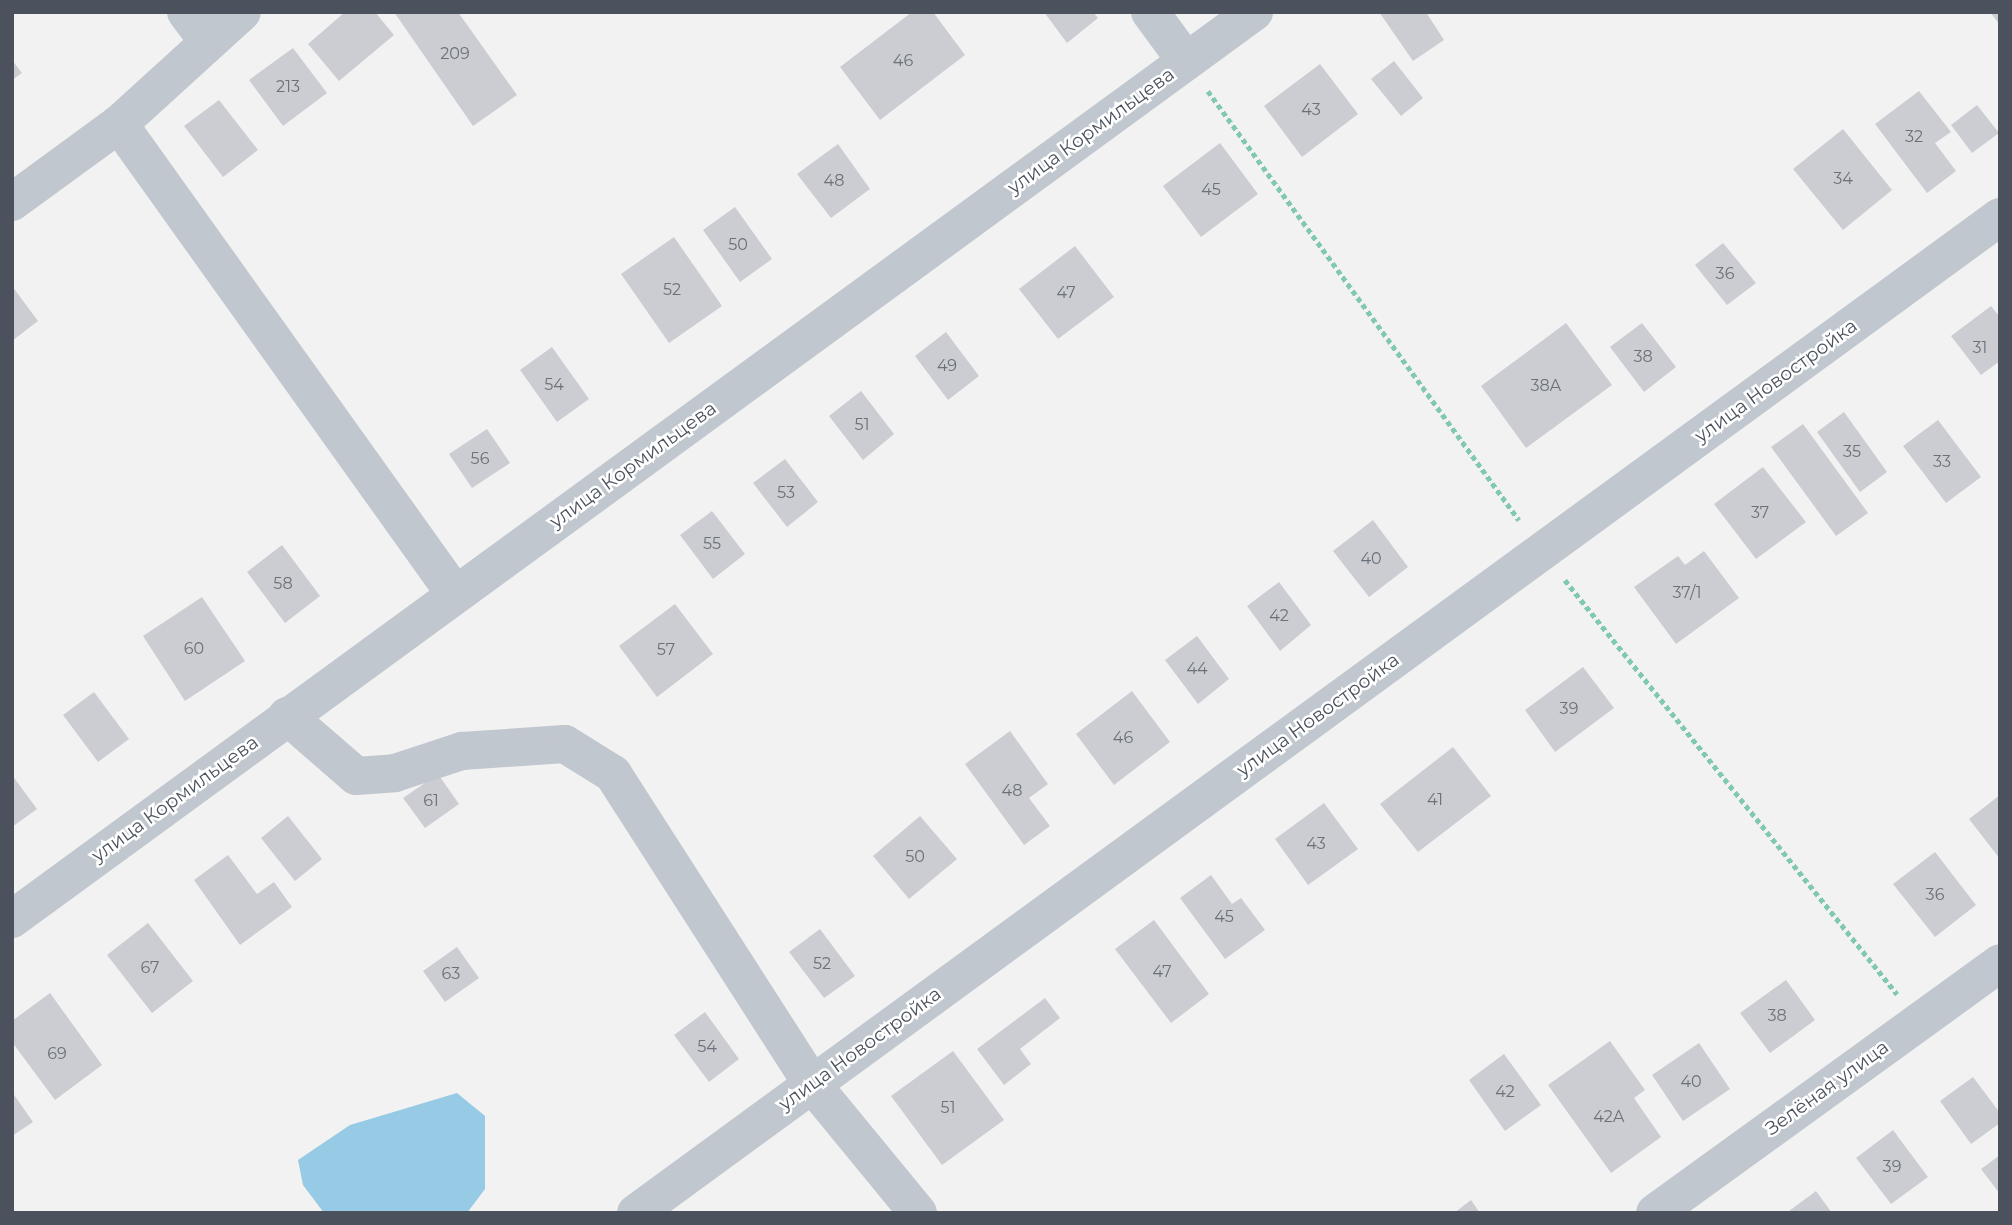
<!DOCTYPE html>
<html>
<head>
<meta charset="utf-8">
<style>
  body { margin:0 }
  #map { position:relative; width:2012px; height:1225px; overflow:hidden; background:#f3f2f2; font-family:Montserrat,sans-serif }
  div>[style] { position:absolute }
  [style*='--x'] { left:calc(var(--x)*1px); top:calc(var(--y)*1px); width:calc(var(--w)*1px); rotate:calc(var(--a)*1deg) }
  .water>* { inset:0; background:#96cae5 }
  .building>* { inset:0; background:#cccdd3 }
  .path>* { height:4.5px; margin-top:-2.25px; transform-origin:0; background:repeating-linear-gradient(90deg,#80c8ae 0 5px,transparent 0 8.5px) }
  .minor>* { height:38px; margin:-19px; padding:0 19px; transform-origin:19px; border-radius:19px; background:#c1c7ce }
  span { translate:-50% -50%; white-space:nowrap; text-align:center; line-height:1.15; -webkit-text-stroke:5px #fff; paint-order:stroke }
  .number-label { font-size:16px; color:#6b717a }
  .number-label span { -webkit-text-stroke-width:0 }
  .street-label { font-size:19px; color:#4b525d }
  .frame { position:absolute; inset:0; border:14px solid #4b525d; pointer-events:none }
</style>
</head>
<body>
<div id="map">
  <div class="water">
    <div style="clip-path:polygon(457px 1093px,485px 1116px,485px 1189px,467px 1213px,324px 1213px,303px 1185px,298px 1160px,350px 1125px)"></div>
  </div>
  <div class="building">
    <div style="clip-path:polygon(345px 12px,375px 12px,394px 35px,339px 81px,308px 44px)"></div>
    <div style="clip-path:polygon(394px 12px,458px 12px,517px 95px,473px 126px)"></div>
    <div style="clip-path:polygon(912px 12px,933px 12px,965px 55px,880px 120px,840px 67px)"></div>
    <div style="clip-path:polygon(1044px 12px,1093px 12px,1098px 18px,1067px 43px)"></div>
    <div style="clip-path:polygon(1379px 12px,1426px 12px,1444px 40px,1413px 61px)"></div>
    <div style="clip-path:polygon(1990px 12px,2000px 12px,2000px 25px)"></div>
    <div style="clip-path:polygon(293px 48px,327px 93px,283px 126px,249px 80px)"></div>
    <div style="clip-path:polygon(12px 60px,22px 73px,12px 80px)"></div>
    <div style="clip-path:polygon(1394px 61px,1423px 98px,1401px 116px,1371px 79px)"></div>
    <div style="clip-path:polygon(1320px 64px,1358px 114px,1302px 157px,1264px 106px)"></div>
    <div style="clip-path:polygon(1919px 91px,1951px 132px,1935px 143px,1956px 171px,1927px 193px,1875px 124px)"></div>
    <div style="clip-path:polygon(219px 100px,258px 150px,223px 177px,184px 126px)"></div>
    <div style="clip-path:polygon(1977px 105px,1999px 133px,1972px 153px,1951px 125px)"></div>
    <div style="clip-path:polygon(1843px 129px,1892px 190px,1843px 230px,1793px 169px)"></div>
    <div style="clip-path:polygon(1220px 143px,1258px 194px,1201px 237px,1163px 186px)"></div>
    <div style="clip-path:polygon(838px 144px,870px 189px,831px 218px,797px 174px)"></div>
    <div style="clip-path:polygon(735px 207px,772px 259px,740px 282px,703px 230px)"></div>
    <div style="clip-path:polygon(674px 237px,722px 306px,669px 343px,621px 274px)"></div>
    <div style="clip-path:polygon(1723px 243px,1756px 283px,1727px 305px,1695px 265px)"></div>
    <div style="clip-path:polygon(1075px 246px,1114px 297px,1058px 339px,1019px 289px)"></div>
    <div style="clip-path:polygon(12px 286px,38px 321px,12px 341px)"></div>
    <div style="clip-path:polygon(1991px 306px,2000px 317px,2000px 361px,1981px 375px,1951px 336px)"></div>
    <div style="clip-path:polygon(1566px 323px,1612px 385px,1526px 448px,1481px 386px)"></div>
    <div style="clip-path:polygon(1642px 323px,1676px 367px,1644px 392px,1610px 347px)"></div>
    <div style="clip-path:polygon(946px 332px,979px 376px,948px 400px,915px 356px)"></div>
    <div style="clip-path:polygon(552px 347px,589px 399px,557px 422px,520px 370px)"></div>
    <div style="clip-path:polygon(861px 391px,894px 434px,863px 460px,829px 416px)"></div>
    <div style="clip-path:polygon(1844px 412px,1887px 472px,1860px 492px,1817px 432px)"></div>
    <div style="clip-path:polygon(1938px 420px,1981px 477px,1946px 503px,1903px 446px)"></div>
    <div style="clip-path:polygon(1803px 424px,1868px 513px,1836px 536px,1771px 447px)"></div>
    <div style="clip-path:polygon(487px 429px,510px 463px,472px 488px,449px 454px)"></div>
    <div style="clip-path:polygon(785px 459px,818px 502px,787px 527px,753px 483px)"></div>
    <div style="clip-path:polygon(1763px 467px,1806px 522px,1756px 559px,1714px 504px)"></div>
    <div style="clip-path:polygon(712px 511px,745px 554px,713px 579px,680px 535px)"></div>
    <div style="clip-path:polygon(1373px 520px,1408px 567px,1369px 597px,1333px 551px)"></div>
    <div style="clip-path:polygon(282px 545px,320px 596px,285px 623px,247px 572px)"></div>
    <div style="clip-path:polygon(1704px 551px,1739px 598px,1676px 644px,1634px 587px,1678px 556px,1685px 565px)"></div>
    <div style="clip-path:polygon(1279px 582px,1311px 625px,1280px 651px,1247px 606px)"></div>
    <div style="clip-path:polygon(202px 597px,245px 661px,185px 701px,143px 636px)"></div>
    <div style="clip-path:polygon(675px 604px,713px 654px,657px 697px,619px 646px)"></div>
    <div style="clip-path:polygon(1197px 636px,1229px 679px,1198px 704px,1165px 660px)"></div>
    <div style="clip-path:polygon(1583px 667px,1614px 708px,1555px 752px,1525px 710px)"></div>
    <div style="clip-path:polygon(1132px 691px,1170px 742px,1114px 785px,1076px 734px)"></div>
    <div style="clip-path:polygon(94px 692px,129px 739px,98px 762px,63px 715px)"></div>
    <div style="clip-path:polygon(1010px 731px,1048px 784px,1029px 798px,1050px 826px,1024px 845px,965px 764px)"></div>
    <div style="clip-path:polygon(1453px 747px,1491px 796px,1418px 852px,1380px 804px)"></div>
    <div style="clip-path:polygon(438px 774px,459px 804px,425px 828px,403px 798px)"></div>
    <div style="clip-path:polygon(12px 775px,37px 809px,12px 827px)"></div>
    <div style="clip-path:polygon(2000px 795px,2000px 859px,1969px 819px)"></div>
    <div style="clip-path:polygon(1324px 803px,1358px 849px,1308px 885px,1275px 839px)"></div>
    <div style="clip-path:polygon(288px 816px,322px 859px,295px 881px,261px 838px)"></div>
    <div style="clip-path:polygon(920px 816px,957px 859px,909px 899px,873px 856px)"></div>
    <div style="clip-path:polygon(1935px 852px,1976px 905px,1935px 937px,1893px 884px)"></div>
    <div style="clip-path:polygon(228px 855px,257px 894px,274px 882px,292px 907px,240px 945px,194px 880px)"></div>
    <div style="clip-path:polygon(1211px 875px,1232px 904px,1241px 898px,1265px 930px,1225px 959px,1180px 898px)"></div>
    <div style="clip-path:polygon(1154px 920px,1209px 994px,1171px 1023px,1115px 949px)"></div>
    <div style="clip-path:polygon(148px 923px,193px 981px,152px 1013px,107px 955px)"></div>
    <div style="clip-path:polygon(820px 929px,855px 976px,824px 998px,789px 952px)"></div>
    <div style="clip-path:polygon(457px 947px,479px 978px,445px 1002px,423px 971px)"></div>
    <div style="clip-path:polygon(1786px 980px,1815px 1020px,1770px 1053px,1740px 1013px)"></div>
    <div style="clip-path:polygon(50px 993px,102px 1065px,55px 1100px,12px 1042px,12px 1021px)"></div>
    <div style="clip-path:polygon(1045px 998px,1060px 1018px,1020px 1049px,1031px 1064px,1004px 1085px,977px 1049px)"></div>
    <div style="clip-path:polygon(705px 1012px,739px 1059px,709px 1082px,674px 1035px)"></div>
    <div style="clip-path:polygon(1610px 1041px,1645px 1090px,1634px 1098px,1661px 1137px,1611px 1173px,1548px 1085px)"></div>
    <div style="clip-path:polygon(1699px 1043px,1730px 1089px,1683px 1121px,1652px 1075px)"></div>
    <div style="clip-path:polygon(953px 1051px,1004px 1120px,942px 1165px,891px 1096px)"></div>
    <div style="clip-path:polygon(1504px 1054px,1541px 1105px,1505px 1131px,1469px 1080px)"></div>
    <div style="clip-path:polygon(1973px 1077px,2000px 1113px,2000px 1123px,1971px 1144px,1940px 1101px)"></div>
    <div style="clip-path:polygon(12px 1092px,33px 1122px,12px 1136px)"></div>
    <div style="clip-path:polygon(1893px 1130px,1928px 1177px,1891px 1204px,1856px 1158px)"></div>
    <div style="clip-path:polygon(2000px 1155px,2000px 1194px,1981px 1169px)"></div>
    <div style="clip-path:polygon(1816px 1191px,1832px 1213px,1790px 1213px,1789px 1211px)"></div>
    <div style="clip-path:polygon(1471px 1200px,1480px 1213px,1454px 1213px)"></div>
  </div>
  <div class="path">
    <div style="--x:1208;--y:91;--w:530;--a:54.06"></div>
    <div style="--x:1565;--y:580;--w:531;--a:51.27"></div>
  </div>
  <div class="minor">
    <div style="--x:186;--y:12;--w:36;--a:53"></div>
    <div style="--x:1150;--y:12;--w:61;--a:53.7"></div>
    <div style="--x:119;--y:124;--w:578;--a:54.44"></div>
    <div style="--x:12;--y:202;--w:132;--a:-36.1"></div>
    <div style="--x:119;--y:124;--w:166;--a:-42.3"></div>
    <div style="--x:287;--y:716;--w:91;--a:41"></div>
    <div style="--x:356;--y:776;--w:39;--a:-4"></div>
    <div style="--x:395;--y:773;--w:71;--a:-18.2"></div>
    <div style="--x:462;--y:751;--w:103;--a:-3.9"></div>
    <div style="--x:565;--y:744;--w:57;--a:32"></div>
    <div style="--x:613;--y:774;--w:368;--a:57.3"></div>
    <div style="--x:812;--y:1084;--w:167;--a:50.6"></div>
    <div style="--x:12;--y:919;--w:1538;--a:-36.14"></div>
    <div style="--x:636;--y:1213;--w:1689;--a:-36.14"></div>
    <div style="--x:1655;--y:1213;--w:426;--a:-35.9"></div>
  </div>
  <div class="number-label">
    <span style="left:455px;top:54px">209</span>
    <span style="left:903px;top:61px">46</span>
    <span style="left:288px;top:87px">213</span>
    <span style="left:1311px;top:110px">43</span>
    <span style="left:1914px;top:137px">32</span>
    <span style="left:1843px;top:179px">34</span>
    <span style="left:834px;top:181px">48</span>
    <span style="left:1211px;top:190px">45</span>
    <span style="left:738px;top:245px">50</span>
    <span style="left:1725px;top:274px">36</span>
    <span style="left:672px;top:290px">52</span>
    <span style="left:1066px;top:293px">47</span>
    <span style="left:1980px;top:348px">31</span>
    <span style="left:1643px;top:357px">38</span>
    <span style="left:947px;top:366px">49</span>
    <span style="left:554px;top:385px">54</span>
    <span style="left:1546px;top:386px">38А</span>
    <span style="left:862px;top:425px">51</span>
    <span style="left:1852px;top:452px">35</span>
    <span style="left:480px;top:459px">56</span>
    <span style="left:1942px;top:462px">33</span>
    <span style="left:786px;top:493px">53</span>
    <span style="left:1760px;top:513px">37</span>
    <span style="left:712px;top:544px">55</span>
    <span style="left:1371px;top:559px">40</span>
    <span style="left:283px;top:584px">58</span>
    <span style="left:1687px;top:593px">37/1</span>
    <span style="left:1279px;top:616px">42</span>
    <span style="left:194px;top:649px">60</span>
    <span style="left:666px;top:650px">57</span>
    <span style="left:1197px;top:669px">44</span>
    <span style="left:1569px;top:709px">39</span>
    <span style="left:1123px;top:738px">46</span>
    <span style="left:1012px;top:791px">48</span>
    <span style="left:1435px;top:800px">41</span>
    <span style="left:431px;top:801px">61</span>
    <span style="left:1316px;top:844px">43</span>
    <span style="left:915px;top:857px">50</span>
    <span style="left:1935px;top:895px">36</span>
    <span style="left:1224px;top:917px">45</span>
    <span style="left:822px;top:964px">52</span>
    <span style="left:150px;top:968px">67</span>
    <span style="left:1162px;top:972px">47</span>
    <span style="left:451px;top:974px">63</span>
    <span style="left:1777px;top:1016px">38</span>
    <span style="left:707px;top:1047px">54</span>
    <span style="left:57px;top:1054px">69</span>
    <span style="left:1691px;top:1082px">40</span>
    <span style="left:1505px;top:1092px">42</span>
    <span style="left:948px;top:1108px">51</span>
    <span style="left:1609px;top:1117px">42А</span>
    <span style="left:1892px;top:1167px">39</span>
  </div>
  <div class="street-label">
    <span style="left:1091px;top:131px;rotate:-36deg">улица Кормильцева</span>
    <span style="left:1776px;top:381px;rotate:-36deg">улица Новостройка</span>
    <span style="left:633px;top:465px;rotate:-36deg">улица Кормильцева</span>
    <span style="left:1318px;top:715px;rotate:-36deg">улица Новостройка</span>
    <span style="left:175px;top:799px;rotate:-36deg">улица Кормильцева</span>
    <span style="left:860px;top:1049px;rotate:-36deg">улица Новостройка</span>
    <span style="left:1827px;top:1088px;rotate:-36deg">Зелёная улица</span>
  </div>
  <div class="frame"></div>
</div>
</body>
</html>
